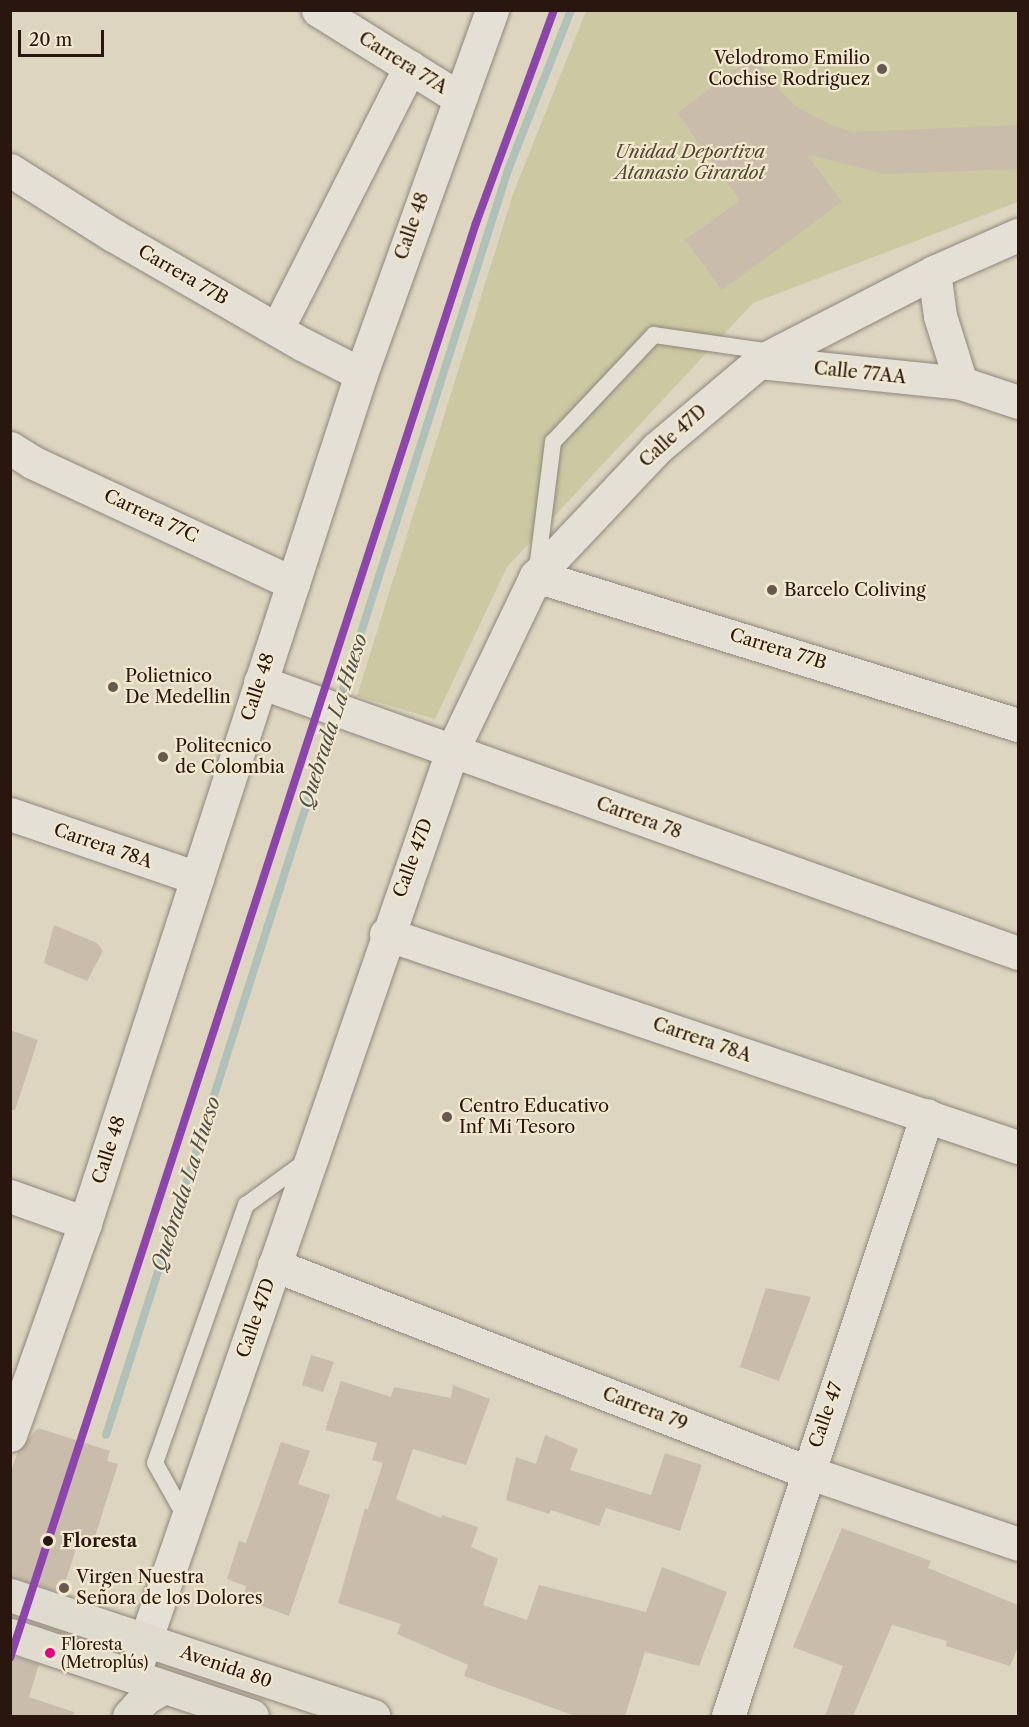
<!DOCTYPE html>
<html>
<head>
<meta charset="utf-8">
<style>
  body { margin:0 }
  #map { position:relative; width:1029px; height:1727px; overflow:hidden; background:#ddd5c0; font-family:"Libre Caslon Text",serif }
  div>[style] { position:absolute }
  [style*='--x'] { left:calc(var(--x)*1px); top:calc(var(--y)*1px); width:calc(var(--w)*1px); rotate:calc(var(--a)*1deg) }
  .green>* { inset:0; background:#cbc8a2 }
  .stream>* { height:8px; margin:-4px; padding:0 4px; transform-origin:4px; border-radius:4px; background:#b0c1ba }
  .building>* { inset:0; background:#c9bcaa }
  .roads { filter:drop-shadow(0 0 2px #8e877b) drop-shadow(0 0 2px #8e877b) }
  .service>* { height:16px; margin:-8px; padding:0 8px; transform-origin:8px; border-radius:8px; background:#e5e0d5 }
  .minor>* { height:33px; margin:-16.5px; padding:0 16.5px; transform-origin:16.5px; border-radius:16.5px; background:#e5e0d5 }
  .tertiary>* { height:33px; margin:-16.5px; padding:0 16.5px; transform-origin:16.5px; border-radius:16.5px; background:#e5e0d5 }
  .secondary>* { height:33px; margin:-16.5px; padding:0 16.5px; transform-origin:16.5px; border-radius:16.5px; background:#e5e0d5 }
  .primary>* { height:33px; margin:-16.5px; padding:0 16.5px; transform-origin:16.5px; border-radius:16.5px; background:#e0dbcf }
  .metro-1>* { height:8px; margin:-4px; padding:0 4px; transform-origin:4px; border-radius:4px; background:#8e44ad }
  .dots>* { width:16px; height:16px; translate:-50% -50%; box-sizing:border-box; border:3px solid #f1e8ce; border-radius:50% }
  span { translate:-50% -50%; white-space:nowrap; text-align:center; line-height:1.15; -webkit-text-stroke:4.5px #f1e8ce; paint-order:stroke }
  .bus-label { font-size:16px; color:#28160f }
  .left { translate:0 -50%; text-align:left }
  .poi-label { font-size:18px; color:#28160f }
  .right { translate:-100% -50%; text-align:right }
  .street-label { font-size:18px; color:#28160f }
  .park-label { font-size:18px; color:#544834; font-style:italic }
  .stop-label { font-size:18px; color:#28160f; font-weight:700 }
  .water-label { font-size:20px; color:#514f4a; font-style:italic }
  .frame { position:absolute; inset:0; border:12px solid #28160f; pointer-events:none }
  .scale { position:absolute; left:18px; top:30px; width:86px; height:27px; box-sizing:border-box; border:3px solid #28160f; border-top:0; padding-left:8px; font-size:18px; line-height:21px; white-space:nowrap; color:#28160f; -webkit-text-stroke:4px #f1e8ce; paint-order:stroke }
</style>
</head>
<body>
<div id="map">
  <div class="green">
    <div style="clip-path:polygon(586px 11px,1018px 11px,1018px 202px,753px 303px,507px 567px,435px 719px,357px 696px,513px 194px)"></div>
  </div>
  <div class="stream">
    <div style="--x:339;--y:702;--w:558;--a:-72.38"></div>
    <div style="--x:508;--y:170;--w:172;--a:-68.5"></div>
    <div style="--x:106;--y:1435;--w:756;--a:-72.36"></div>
  </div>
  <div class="building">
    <div style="clip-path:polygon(755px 55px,772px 83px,797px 107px,835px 127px,854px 132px,1018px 125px,1018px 169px,884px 174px,807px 154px,842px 202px,722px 290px,685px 240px,740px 200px,677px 113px)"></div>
    <div style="clip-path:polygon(54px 925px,97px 943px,103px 951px,87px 981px,44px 963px)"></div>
    <div style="clip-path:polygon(10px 1030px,38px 1040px,15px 1110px,10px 1110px)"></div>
    <div style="clip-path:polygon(766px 1288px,811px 1297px,779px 1381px,740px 1367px)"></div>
    <div style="clip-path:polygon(311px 1355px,334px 1362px,323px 1392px,302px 1385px)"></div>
    <div style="clip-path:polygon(341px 1381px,391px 1397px,394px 1387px,451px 1398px,453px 1385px,490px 1399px,466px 1465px,413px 1449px,396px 1499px,441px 1518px,442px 1515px,478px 1527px,471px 1547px,498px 1559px,483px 1605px,527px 1620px,539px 1585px,646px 1612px,662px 1567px,727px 1592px,699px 1666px,645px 1652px,625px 1716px,575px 1716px,464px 1676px,468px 1665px,397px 1634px,401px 1624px,338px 1603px,365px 1508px,368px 1509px,383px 1463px,372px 1460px,377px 1443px,325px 1430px)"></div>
    <div style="clip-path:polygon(38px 1428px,110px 1451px,107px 1461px,118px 1464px,93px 1543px,79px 1539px,62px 1593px,10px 1577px,10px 1473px,18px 1452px)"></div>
    <div style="clip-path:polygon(545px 1435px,578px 1449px,570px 1470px,651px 1495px,665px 1453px,702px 1465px,680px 1531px,606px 1508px,599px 1526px,551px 1510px,549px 1514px,506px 1500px,516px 1457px,536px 1464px)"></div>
    <div style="clip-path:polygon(281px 1442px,310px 1451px,298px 1484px,330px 1495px,289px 1616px,243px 1599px,246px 1586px,227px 1579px,239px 1541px,246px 1543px)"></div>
    <div style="clip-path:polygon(842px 1528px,931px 1561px,928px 1568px,1018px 1605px,1018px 1647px,1010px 1666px,946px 1646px,947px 1641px,892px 1625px,853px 1716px,825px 1716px,843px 1666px,793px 1647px)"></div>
    <div style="clip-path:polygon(10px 1655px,39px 1664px,29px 1697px,74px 1712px,73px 1716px,10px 1716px)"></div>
  </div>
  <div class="roads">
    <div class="service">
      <div style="--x:537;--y:569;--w:128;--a:-82.8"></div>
      <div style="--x:553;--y:442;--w:147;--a:-46.7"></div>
      <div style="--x:654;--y:335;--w:119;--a:8.2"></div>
      <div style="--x:187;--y:1520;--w:65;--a:-119.3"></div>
      <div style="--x:155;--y:1463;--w:274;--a:-70.6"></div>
      <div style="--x:246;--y:1205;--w:73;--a:-36.1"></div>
    </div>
    <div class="minor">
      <div style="--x:318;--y:10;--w:165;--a:31.9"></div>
      <div style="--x:10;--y:170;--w:122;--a:32.3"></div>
      <div style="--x:113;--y:235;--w:218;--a:30"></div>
      <div style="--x:302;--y:344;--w:66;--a:27"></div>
      <div style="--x:934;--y:272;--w:44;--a:82.2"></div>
      <div style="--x:940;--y:316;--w:70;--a:72.6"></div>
      <div style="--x:277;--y:329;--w:294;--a:-63.1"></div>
      <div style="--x:759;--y:362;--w:203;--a:5.9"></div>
      <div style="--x:961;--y:383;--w:60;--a:18.4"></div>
      <div style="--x:10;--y:448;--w:26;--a:32"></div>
      <div style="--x:32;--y:462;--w:288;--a:24.9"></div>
      <div style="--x:536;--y:576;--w:505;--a:17.18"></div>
      <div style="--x:10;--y:814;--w:198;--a:18.9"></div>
      <div style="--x:386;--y:934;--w:667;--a:18.63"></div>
      <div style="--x:10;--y:1196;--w:80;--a:19.8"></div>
      <div style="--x:274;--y:1265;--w:572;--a:21.22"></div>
      <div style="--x:807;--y:1472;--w:223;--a:18.8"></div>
      <div style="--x:728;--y:1716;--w:633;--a:-71.68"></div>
    </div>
    <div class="tertiary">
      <div style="--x:260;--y:682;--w:805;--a:19.67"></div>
    </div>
    <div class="secondary">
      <div style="--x:10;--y:1435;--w:225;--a:-70.5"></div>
      <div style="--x:85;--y:1223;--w:893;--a:-71.99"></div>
      <div style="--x:361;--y:374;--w:387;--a:-70.2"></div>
      <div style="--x:133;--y:1676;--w:978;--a:-70.97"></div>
      <div style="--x:452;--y:751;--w:194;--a:-64.4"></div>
      <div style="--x:536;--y:576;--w:176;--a:-46.6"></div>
      <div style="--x:657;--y:448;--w:133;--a:-40.1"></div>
      <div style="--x:759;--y:362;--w:197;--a:-27.2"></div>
      <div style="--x:934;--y:272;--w:92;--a:-23.8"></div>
    </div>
    <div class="primary">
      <div style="--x:10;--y:1595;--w:383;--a:18.4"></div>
      <div style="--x:10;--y:1635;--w:255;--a:18.5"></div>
      <div style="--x:129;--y:1716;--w:24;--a:-48"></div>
      <div style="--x:145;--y:1698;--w:22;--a:-30"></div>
    </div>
  </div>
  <div class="metro-1">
    <div style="--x:10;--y:1658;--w:1509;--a:-72.01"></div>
    <div style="--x:476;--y:223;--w:227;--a:-69.9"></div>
  </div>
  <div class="dots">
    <div style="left:882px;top:69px;background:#67594d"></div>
    <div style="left:772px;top:590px;background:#67594d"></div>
    <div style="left:113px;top:687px;background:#67594d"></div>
    <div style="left:163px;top:757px;background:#67594d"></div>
    <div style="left:447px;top:1117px;background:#67594d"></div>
    <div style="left:48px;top:1541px;background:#28160f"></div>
    <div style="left:64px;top:1588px;background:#67594d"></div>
    <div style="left:50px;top:1653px;background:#e5007d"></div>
  </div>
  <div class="bus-label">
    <span class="left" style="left:61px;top:1653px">Floresta<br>(Metroplús)</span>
  </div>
  <div class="poi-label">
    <span class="right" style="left:870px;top:69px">Velodromo Emilio<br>Cochise Rodriguez</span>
    <span class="left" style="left:784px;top:590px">Barcelo Coliving</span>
    <span class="left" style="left:125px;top:687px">Polietnico<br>De Medellin</span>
    <span class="left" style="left:175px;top:757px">Politecnico<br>de Colombia</span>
    <span class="left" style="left:459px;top:1117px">Centro Educativo<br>Inf Mi Tesoro</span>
    <span class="left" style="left:76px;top:1588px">Virgen Nuestra<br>Señora de los Dolores</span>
  </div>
  <div class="street-label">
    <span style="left:403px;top:63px;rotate:32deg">Carrera 77A</span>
    <span style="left:412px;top:226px;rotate:-71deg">Calle 48</span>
    <span style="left:183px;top:275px;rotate:30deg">Carrera 77B</span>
    <span style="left:860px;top:373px;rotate:6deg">Calle 77AA</span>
    <span style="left:673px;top:436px;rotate:-42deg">Calle 47D</span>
    <span style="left:151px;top:516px;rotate:25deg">Carrera 77C</span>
    <span style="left:778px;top:649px;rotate:17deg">Carrera 77B</span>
    <span style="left:258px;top:687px;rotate:-72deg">Calle 48</span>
    <span style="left:639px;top:818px;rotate:20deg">Carrera 78</span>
    <span style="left:103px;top:846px;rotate:19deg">Carrera 78A</span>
    <span style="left:413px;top:858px;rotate:-70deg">Calle 47D</span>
    <span style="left:702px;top:1040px;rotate:19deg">Carrera 78A</span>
    <span style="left:109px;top:1150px;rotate:-72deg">Calle 48</span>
    <span style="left:256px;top:1318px;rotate:-71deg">Calle 47D</span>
    <span style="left:645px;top:1409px;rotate:21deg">Carrera 79</span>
    <span style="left:826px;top:1415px;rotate:-71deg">Calle 47</span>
    <span style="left:226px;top:1667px;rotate:19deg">Avenida 80</span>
  </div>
  <div class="park-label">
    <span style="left:690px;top:163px">Unidad Deportiva<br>Atanasio Girardot</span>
  </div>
  <div class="stop-label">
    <span class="left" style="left:62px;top:1541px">Floresta</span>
  </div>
  <div class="water-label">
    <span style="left:333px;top:721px;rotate:-72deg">Quebrada La Hueso</span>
    <span style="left:186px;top:1184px;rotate:-72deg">Quebrada La Hueso</span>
  </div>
  <div class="frame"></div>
  <div class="scale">20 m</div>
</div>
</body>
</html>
